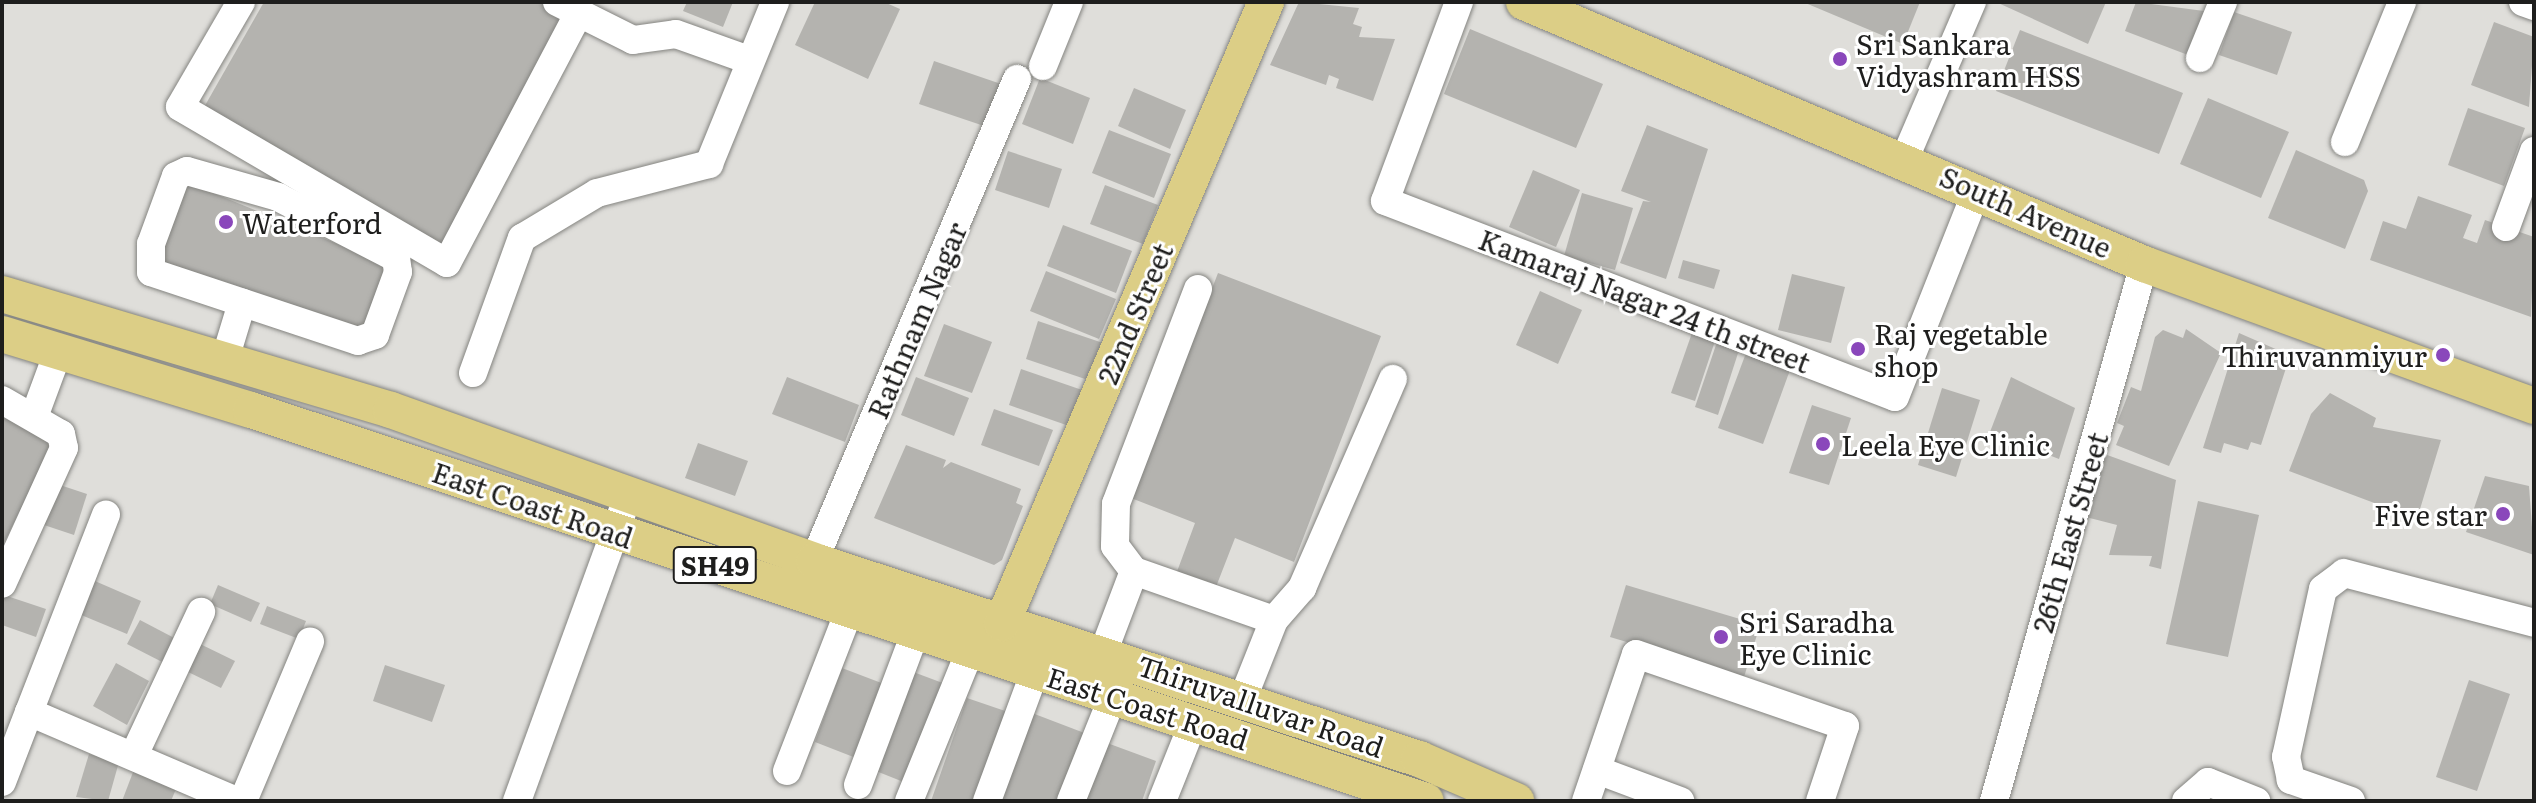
<!DOCTYPE html>
<html>
<head>
<meta charset="utf-8">
<style>
  body { margin:0 }
  #map { position:relative; width:2536px; height:803px; overflow:hidden; background:#dfdeda; font-family:Literata,serif }
  div>[style] { position:absolute }
  [style*='--x'] { left:calc(var(--x)*1px); top:calc(var(--y)*1px); width:calc(var(--w)*1px); rotate:calc(var(--a)*1deg) }
  .building>* { inset:0; background:#b4b3af }
  .roads { filter:drop-shadow(0 0 2px #848480) drop-shadow(0 0 2px #848480) }
  .minor>* { height:28px; margin:-14px; padding:0 14px; transform-origin:14px; border-radius:14px; background:#fff }
  .major>* { height:36px; margin:-18px; padding:0 18px; transform-origin:18px; border-radius:18px; background:#dcce86 }
  .dots>* { width:22px; height:22px; translate:-50% -50%; box-sizing:border-box; border:4px solid #fff; border-radius:50% }
  span { translate:-50% -50%; white-space:nowrap; text-align:center; line-height:1.15; -webkit-text-stroke:6px #fff; paint-order:stroke }
  .shield-label span { padding:2px 6px; background:#fff; border:2px solid; border-radius:6px; -webkit-text-stroke-width:0 }
  .shield-label { font-size:26px; color:#1e1e1d; font-weight:700 }
  .poi-label { font-size:28px; color:#1e1e1d }
  .left { translate:0 -50%; text-align:left }
  .right { translate:-100% -50%; text-align:right }
  .street-label { font-size:28px; color:#1e1e1d }
  .frame { position:absolute; inset:0; border:4px solid #1e1e1d; pointer-events:none }
</style>
</head>
<body>
<div id="map">
  <div class="building">
    <div style="clip-path:polygon(264px 2px,543px 2px,568px 16px,447px 252px,203px 109px)"></div>
    <div style="clip-path:polygon(687px 2px,733px 2px,723px 27px,683px 11px)"></div>
    <div style="clip-path:polygon(815px 2px,884px 2px,900px 9px,868px 79px,795px 45px)"></div>
    <div style="clip-path:polygon(1299px 2px,1359px 8px,1353px 24px,1362px 27px,1359px 37px,1395px 39px,1373px 101px,1336px 88px,1339px 79px,1329px 75px,1326px 85px,1270px 65px)"></div>
    <div style="clip-path:polygon(1803px 2px,1920px 2px,1903px 44px)"></div>
    <div style="clip-path:polygon(1996px 2px,2106px 2px,2088px 44px)"></div>
    <div style="clip-path:polygon(2136px 2px,2204px 11px,2188px 55px,2125px 31px)"></div>
    <div style="clip-path:polygon(2234px 12px,2292px 32px,2277px 75px,2219px 55px)"></div>
    <div style="clip-path:polygon(2494px 22px,2534px 37px,2529px 107px,2471px 85px)"></div>
    <div style="clip-path:polygon(1470px 29px,1603px 84px,1576px 148px,1444px 94px)"></div>
    <div style="clip-path:polygon(2020px 30px,2183px 93px,2159px 154px,1996px 91px)"></div>
    <div style="clip-path:polygon(934px 61px,1004px 85px,990px 128px,919px 104px)"></div>
    <div style="clip-path:polygon(1040px 78px,1090px 98px,1073px 144px,1022px 124px)"></div>
    <div style="clip-path:polygon(1134px 88px,1186px 110px,1170px 149px,1118px 126px)"></div>
    <div style="clip-path:polygon(2208px 98px,2289px 132px,2261px 198px,2180px 164px)"></div>
    <div style="clip-path:polygon(2468px 108px,2525px 128px,2504px 186px,2448px 165px)"></div>
    <div style="clip-path:polygon(1647px 125px,1708px 149px,1666px 279px,1620px 263px,1643px 201px,1651px 202px,1621px 191px)"></div>
    <div style="clip-path:polygon(1109px 130px,1171px 154px,1154px 198px,1092px 173px)"></div>
    <div style="clip-path:polygon(2296px 150px,2364px 180px,2368px 191px,2345px 249px,2268px 218px)"></div>
    <div style="clip-path:polygon(1008px 151px,1062px 169px,1049px 208px,995px 190px)"></div>
    <div style="clip-path:polygon(1533px 170px,1580px 190px,1556px 247px,1509px 227px)"></div>
    <div style="clip-path:polygon(184px 181px,394px 267px,364px 336px,155px 262px)"></div>
    <div style="clip-path:polygon(1105px 185px,1158px 205px,1143px 244px,1090px 224px)"></div>
    <div style="clip-path:polygon(1582px 193px,1633px 208px,1615px 270px,1564px 256px)"></div>
    <div style="clip-path:polygon(2418px 196px,2472px 215px,2463px 238px,2477px 243px,2485px 220px,2534px 237px,2531px 317px,2370px 260px,2383px 221px,2406px 229px)"></div>
    <div style="clip-path:polygon(1063px 225px,1132px 251px,1116px 293px,1047px 266px)"></div>
    <div style="clip-path:polygon(1683px 260px,1720px 270px,1714px 289px,1678px 278px)"></div>
    <div style="clip-path:polygon(1046px 271px,1116px 299px,1099px 339px,1030px 311px)"></div>
    <div style="clip-path:polygon(1218px 273px,1381px 336px,1294px 562px,1235px 538px,1214px 592px,1175px 577px,1195px 523px,1131px 498px)"></div>
    <div style="clip-path:polygon(1792px 274px,1845px 287px,1831px 343px,1778px 330px)"></div>
    <div style="clip-path:polygon(1540px 291px,1582px 310px,1558px 364px,1516px 345px)"></div>
    <div style="clip-path:polygon(1038px 321px,1103px 343px,1091px 381px,1026px 359px)"></div>
    <div style="clip-path:polygon(944px 324px,992px 342px,972px 393px,924px 376px)"></div>
    <div style="clip-path:polygon(2186px 329px,2221px 353px,2169px 466px,2116px 445px,2124px 426px,2117px 423px,2131px 387px,2141px 391px,2155px 337px,2163px 330px,2183px 338px)"></div>
    <div style="clip-path:polygon(1693px 330px,1716px 338px,1695px 401px,1671px 393px)"></div>
    <div style="clip-path:polygon(2239px 333px,2287px 354px,2286px 368px,2261px 445px,2251px 442px,2248px 450px,2224px 443px,2221px 453px,2203px 448px)"></div>
    <div style="clip-path:polygon(1718px 339px,1740px 347px,1718px 415px,1695px 407px)"></div>
    <div style="clip-path:polygon(1746px 353px,1790px 370px,1763px 444px,1718px 428px)"></div>
    <div style="clip-path:polygon(1021px 369px,1085px 391px,1072px 427px,1009px 405px)"></div>
    <div style="clip-path:polygon(787px 377px,859px 405px,845px 442px,772px 414px)"></div>
    <div style="clip-path:polygon(916px 377px,969px 398px,954px 436px,901px 415px)"></div>
    <div style="clip-path:polygon(2011px 377px,2075px 408px,2059px 459px,1990px 432px)"></div>
    <div style="clip-path:polygon(1942px 388px,1980px 400px,1956px 477px,1918px 465px)"></div>
    <div style="clip-path:polygon(2330px 393px,2376px 418px,2373px 427px,2441px 440px,2417px 519px,2289px 471px,2311px 414px)"></div>
    <div style="clip-path:polygon(1812px 405px,1851px 418px,1829px 485px,1789px 473px)"></div>
    <div style="clip-path:polygon(994px 409px,1053px 430px,1039px 466px,981px 445px)"></div>
    <div style="clip-path:polygon(2px 413px,55px 440px,2px 547px)"></div>
    <div style="clip-path:polygon(698px 443px,748px 461px,735px 496px,685px 478px)"></div>
    <div style="clip-path:polygon(906px 445px,946px 460px,943px 468px,951px 462px,1021px 489px,1016px 503px,1023px 506px,1002px 560px,994px 565px,874px 518px)"></div>
    <div style="clip-path:polygon(2099px 452px,2176px 480px,2161px 569px,2149px 566px,2152px 556px,2109px 555px,2117px 525px,2082px 516px)"></div>
    <div style="clip-path:polygon(2485px 476px,2529px 486px,2534px 555px,2466px 532px)"></div>
    <div style="clip-path:polygon(57px 484px,87px 494px,74px 535px,44px 525px)"></div>
    <div style="clip-path:polygon(2198px 501px,2259px 515px,2228px 657px,2166px 644px)"></div>
    <div style="clip-path:polygon(88px 578px,141px 601px,127px 634px,74px 612px)"></div>
    <div style="clip-path:polygon(218px 585px,260px 603px,251px 622px,210px 604px)"></div>
    <div style="clip-path:polygon(1626px 585px,1760px 625px,1744px 677px,1610px 637px)"></div>
    <div style="clip-path:polygon(4px 595px,46px 609px,36px 637px,2px 625px)"></div>
    <div style="clip-path:polygon(267px 606px,306px 621px,299px 639px,260px 624px)"></div>
    <div style="clip-path:polygon(140px 620px,180px 641px,168px 665px,127px 644px)"></div>
    <div style="clip-path:polygon(194px 641px,235px 661px,221px 688px,180px 668px)"></div>
    <div style="clip-path:polygon(116px 663px,149px 681px,127px 725px,93px 706px)"></div>
    <div style="clip-path:polygon(385px 665px,445px 685px,432px 722px,373px 701px)"></div>
    <div style="clip-path:polygon(842px 668px,884px 684px,856px 758px,815px 742px)"></div>
    <div style="clip-path:polygon(908px 670px,948px 685px,911px 785px,871px 769px)"></div>
    <div style="clip-path:polygon(2469px 680px,2510px 694px,2477px 791px,2436px 777px)"></div>
    <div style="clip-path:polygon(967px 698px,1011px 713px,981px 801px,931px 801px)"></div>
    <div style="clip-path:polygon(1032px 713px,1087px 734px,1062px 801px,998px 801px)"></div>
    <div style="clip-path:polygon(1099px 740px,1156px 761px,1142px 801px,1078px 801px)"></div>
    <div style="clip-path:polygon(89px 754px,119px 762px,108px 801px,76px 797px)"></div>
    <div style="clip-path:polygon(135px 767px,178px 784px,171px 801px,122px 801px)"></div>
  </div>
  <div class="roads">
    <div class="minor">
      <div style="--x:241;--y:2;--w:121;--a:120.2"></div>
      <div style="--x:180;--y:107;--w:309;--a:30.3"></div>
      <div style="--x:447;--y:263;--w:280;--a:-62.2"></div>
      <div style="--x:557;--y:2;--w:85;--a:26.6"></div>
      <div style="--x:633;--y:40;--w:43;--a:-7.9"></div>
      <div style="--x:676;--y:34;--w:77;--a:19.6"></div>
      <div style="--x:1459;--y:2;--w:212;--a:110.4"></div>
      <div style="--x:1385;--y:201;--w:546;--a:21.02"></div>
      <div style="--x:1895;--y:397;--w:223;--a:-68.4"></div>
      <div style="--x:2523;--y:2;--w:12;--a:20"></div>
      <div style="--x:2200;--y:58;--w:61;--a:-67.7"></div>
      <div style="--x:1043;--y:66;--w:69;--a:-67.9"></div>
      <div style="--x:2345;--y:142;--w:151;--a:-67.8"></div>
      <div style="--x:1905;--y:158;--w:170;--a:-66.8"></div>
      <div style="--x:187;--y:171;--w:95;--a:15.9"></div>
      <div style="--x:278;--y:197;--w:133;--a:27.3"></div>
      <div style="--x:396;--y:258;--w:14;--a:82"></div>
      <div style="--x:398;--y:272;--w:67;--a:110.1"></div>
      <div style="--x:375;--y:335;--w:18;--a:161"></div>
      <div style="--x:358;--y:341;--w:218;--a:-161.6"></div>
      <div style="--x:151;--y:272;--w:28;--a:-90"></div>
      <div style="--x:151;--y:244;--w:72;--a:-69.8"></div>
      <div style="--x:176;--y:176;--w:12;--a:-24"></div>
      <div style="--x:2506;--y:227;--w:81;--a:-69.8"></div>
      <div style="--x:1198;--y:289;--w:230;--a:110.9"></div>
      <div style="--x:1116;--y:504;--w:42;--a:91.4"></div>
      <div style="--x:1115;--y:546;--w:31;--a:53"></div>
      <div style="--x:1134;--y:571;--w:148;--a:19.3"></div>
      <div style="--x:1274;--y:620;--w:43;--a:-48.8"></div>
      <div style="--x:1302;--y:588;--w:228;--a:-66.5"></div>
      <div style="--x:225;--y:359;--w:59;--a:-73.1"></div>
      <div style="--x:473;--y:373;--w:144;--a:-70.1"></div>
      <div style="--x:522;--y:238;--w:87;--a:-31"></div>
      <div style="--x:597;--y:193;--w:116;--a:-14.5"></div>
      <div style="--x:709;--y:164;--w:175;--a:-67.8"></div>
      <div style="--x:2;--y:400;--w:68;--a:30"></div>
      <div style="--x:61;--y:434;--w:14;--a:78"></div>
      <div style="--x:64;--y:448;--w:149;--a:114.5"></div>
      <div style="--x:34;--y:417;--w:69;--a:-69.7"></div>
      <div style="--x:814;--y:561;--w:523;--a:-67.16"></div>
      <div style="--x:1103;--y:653;--w:88;--a:-69.3"></div>
      <div style="--x:1243;--y:698;--w:84;--a:-68.3"></div>
      <div style="--x:29;--y:712;--w:212;--a:-68.7"></div>
      <div style="--x:135;--y:753;--w:156;--a:-64.9"></div>
      <div style="--x:1597;--y:770;--w:89;--a:20.5"></div>
      <div style="--x:787;--y:771;--w:172;--a:-68.8"></div>
      <div style="--x:2;--y:782;--w:75;--a:-68.9"></div>
      <div style="--x:29;--y:712;--w:226;--a:23.2"></div>
      <div style="--x:858;--y:785;--w:162;--a:-69.4"></div>
      <div style="--x:243;--y:801;--w:173;--a:-67.2"></div>
      <div style="--x:517;--y:801;--w:307;--a:-70"></div>
      <div style="--x:909;--y:801;--w:162;--a:-67.9"></div>
      <div style="--x:987;--y:801;--w:139;--a:-69.7"></div>
      <div style="--x:1071;--y:801;--w:113;--a:-68.2"></div>
      <div style="--x:1162;--y:801;--w:86;--a:-68.2"></div>
      <div style="--x:1586;--y:801;--w:155;--a:-71.2"></div>
      <div style="--x:1636;--y:654;--w:221;--a:19"></div>
      <div style="--x:1845;--y:726;--w:79;--a:108.4"></div>
      <div style="--x:1994;--y:801;--w:558;--a:-74.39"></div>
      <div style="--x:2186;--y:801;--w:29;--a:-41"></div>
      <div style="--x:2208;--y:782;--w:52;--a:21.6"></div>
      <div style="--x:2351;--y:801;--w:64;--a:-160.7"></div>
      <div style="--x:2291;--y:780;--w:24;--a:-102"></div>
      <div style="--x:2286;--y:757;--w:172;--a:-77.6"></div>
      <div style="--x:2323;--y:589;--w:26;--a:-37"></div>
      <div style="--x:2344;--y:573;--w:196;--a:14.7"></div>
    </div>
    <div class="major">
      <div style="--x:1524;--y:2;--w:673;--a:22.91"></div>
      <div style="--x:2144;--y:264;--w:415;--a:20"></div>
      <div style="--x:2;--y:294;--w:406;--a:16.6"></div>
      <div style="--x:391;--y:410;--w:449;--a:19.6"></div>
      <div style="--x:814;--y:561;--w:637;--a:18.12"></div>
      <div style="--x:1419;--y:759;--w:106;--a:23.4"></div>
      <div style="--x:2;--y:334;--w:260;--a:17"></div>
      <div style="--x:251;--y:410;--w:1238;--a:18.41"></div>
      <div style="--x:1002;--y:623;--w:675;--a:-66.97"></div>
    </div>
  </div>
  <div class="dots">
    <div style="left:1840px;top:59px;background:#8a47bb"></div>
    <div style="left:226px;top:222px;background:#8a47bb"></div>
    <div style="left:1858px;top:349px;background:#8a47bb"></div>
    <div style="left:2443px;top:355px;background:#8a47bb"></div>
    <div style="left:1823px;top:444px;background:#8a47bb"></div>
    <div style="left:2503px;top:514px;background:#8a47bb"></div>
    <div style="left:1721px;top:637px;background:#8a47bb"></div>
  </div>
  <div class="shield-label">
    <span style="left:715px;top:565px">SH49</span>
  </div>
  <div class="poi-label">
    <span class="left" style="left:1856px;top:59px">Sri Sankara<br>Vidyashram HSS</span>
    <span class="left" style="left:242px;top:222px">Waterford</span>
    <span class="left" style="left:1874px;top:349px">Raj vegetable<br>shop</span>
    <span class="right" style="left:2427px;top:355px">Thiruvanmiyur</span>
    <span class="left" style="left:1841px;top:444px">Leela Eye Clinic</span>
    <span class="right" style="left:2487px;top:514px">Five star</span>
    <span class="left" style="left:1739px;top:637px">Sri Saradha<br>Eye Clinic</span>
  </div>
  <div class="street-label">
    <span style="left:2026px;top:211px;rotate:24deg">South Avenue</span>
    <span style="left:1645px;top:300px;rotate:21deg">Kamaraj Nagar 24 th street</span>
    <span style="left:1134px;top:313px;rotate:-67deg">22nd Street</span>
    <span style="left:916px;top:320px;rotate:-67deg">Rathnam Nagar</span>
    <span style="left:533px;top:504px;rotate:19deg">East Coast Road</span>
    <span style="left:2069px;top:532px;rotate:-74deg">26th East Street</span>
    <span style="left:1261px;top:705px;rotate:19deg">Thiruvalluvar Road</span>
    <span style="left:1148px;top:707px;rotate:18deg">East Coast Road</span>
  </div>
  <div class="frame"></div>
</div>
</body>
</html>
